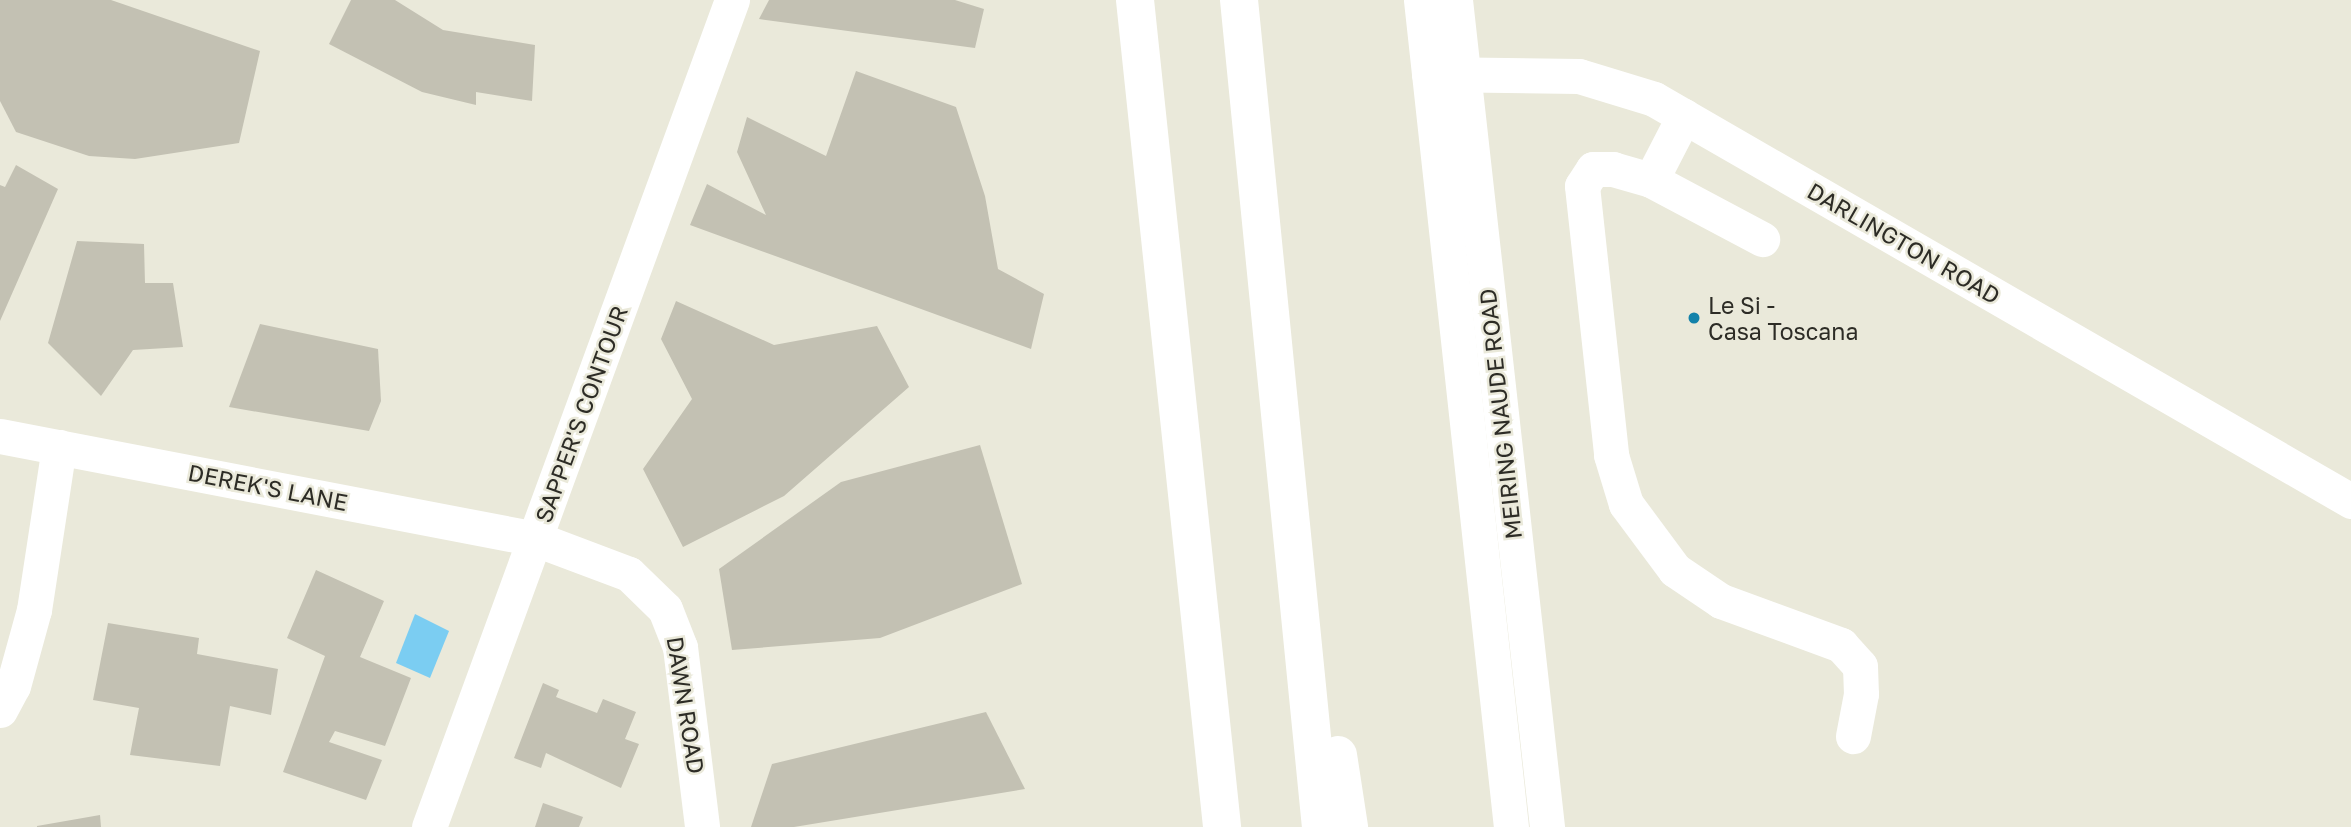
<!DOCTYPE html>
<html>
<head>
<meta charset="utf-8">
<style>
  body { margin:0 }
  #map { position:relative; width:2351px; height:827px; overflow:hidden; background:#eae9da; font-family:"Golos Text",sans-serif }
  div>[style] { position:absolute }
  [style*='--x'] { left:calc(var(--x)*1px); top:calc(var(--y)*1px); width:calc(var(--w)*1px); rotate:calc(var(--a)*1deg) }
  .water>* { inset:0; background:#7bcdf2 }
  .building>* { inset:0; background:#c3c1b3 }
  .minor>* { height:35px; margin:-17.5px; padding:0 17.5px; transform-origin:17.5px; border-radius:17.5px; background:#fff }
  .highway>* { height:38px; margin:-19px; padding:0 19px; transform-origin:19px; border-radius:19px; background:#fff }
  .dots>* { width:19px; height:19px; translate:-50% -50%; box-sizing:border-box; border:4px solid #eae9da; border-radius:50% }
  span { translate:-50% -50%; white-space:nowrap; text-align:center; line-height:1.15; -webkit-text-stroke:5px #eae9da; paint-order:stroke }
  .street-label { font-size:23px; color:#2d2c26 }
  .poi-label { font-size:23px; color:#2d2c26 }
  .left { translate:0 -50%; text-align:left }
</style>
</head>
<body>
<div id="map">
  <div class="water">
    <div style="clip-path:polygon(415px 614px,449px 631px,430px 678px,396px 663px)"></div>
  </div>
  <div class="building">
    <div style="clip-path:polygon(0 0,111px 0,260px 51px,239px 143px,135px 159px,89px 156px,16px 132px,0 101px)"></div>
    <div style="clip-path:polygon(351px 0,395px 0,443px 30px,535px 45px,532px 101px,476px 92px,476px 105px,422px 92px,329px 44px)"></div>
    <div style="clip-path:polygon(769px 0,955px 0,984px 9px,975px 48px,759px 19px)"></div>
    <div style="clip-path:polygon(856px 71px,956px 107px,985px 196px,998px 269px,1044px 294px,1031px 349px,690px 225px,707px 184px,766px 215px,737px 152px,747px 117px,826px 156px)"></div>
    <div style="clip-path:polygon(16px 165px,58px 189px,0 321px,0 185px,5px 187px)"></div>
    <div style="clip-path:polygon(77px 241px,144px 244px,145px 283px,173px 283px,183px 347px,133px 350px,101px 396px,48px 343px)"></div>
    <div style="clip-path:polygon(676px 301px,774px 345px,877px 326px,909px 387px,784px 496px,683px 547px,643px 469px,692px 399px,661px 339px)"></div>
    <div style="clip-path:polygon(260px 324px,378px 349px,381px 401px,369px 431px,229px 407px)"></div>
    <div style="clip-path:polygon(980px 445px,1022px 584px,880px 638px,732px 650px,719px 569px,841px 482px)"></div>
    <div style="clip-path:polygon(316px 570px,384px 601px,360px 657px,411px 678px,385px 746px,335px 731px,329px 742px,382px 760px,366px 800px,283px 772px,325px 656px,287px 638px)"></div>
    <div style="clip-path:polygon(108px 623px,199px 638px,197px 654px,278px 669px,271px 715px,230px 706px,220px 766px,130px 755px,139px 708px,93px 700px)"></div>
    <div style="clip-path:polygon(543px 683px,559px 690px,556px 697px,597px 713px,603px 699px,636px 712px,625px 739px,639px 744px,621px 788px,546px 753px,541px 768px,514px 758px)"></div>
    <div style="clip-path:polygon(986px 712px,1025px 789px,794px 827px,751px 827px,772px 764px)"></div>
    <div style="clip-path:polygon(543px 803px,583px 817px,579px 827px,535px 827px)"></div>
    <div style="clip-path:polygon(100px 815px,101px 827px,37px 827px,37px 826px)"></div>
  </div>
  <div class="minor">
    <div style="--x:1421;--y:0;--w:832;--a:83.79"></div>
    <div style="--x:1455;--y:0;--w:832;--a:83.65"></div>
    <div style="--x:1429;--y:74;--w:150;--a:0.8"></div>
    <div style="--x:1579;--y:76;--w:78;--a:17"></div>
    <div style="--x:1654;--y:99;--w:805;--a:29.97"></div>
    <div style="--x:1684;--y:116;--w:72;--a:117.3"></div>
    <div style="--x:1651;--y:180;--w:126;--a:28"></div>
    <div style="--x:1651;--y:180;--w:40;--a:-164"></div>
    <div style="--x:1613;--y:169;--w:20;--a:180"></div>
    <div style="--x:1593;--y:169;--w:20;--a:123"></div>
    <div style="--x:1582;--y:186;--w:271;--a:83.8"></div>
    <div style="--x:1611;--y:455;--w:51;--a:73"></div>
    <div style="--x:1626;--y:504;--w:82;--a:53.4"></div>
    <div style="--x:1675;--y:570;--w:55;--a:34"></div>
    <div style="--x:1721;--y:601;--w:128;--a:20.1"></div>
    <div style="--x:1841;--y:645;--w:28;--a:48"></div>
    <div style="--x:1860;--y:666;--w:28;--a:88"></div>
    <div style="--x:1861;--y:694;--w:43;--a:100.8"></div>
    <div style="--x:0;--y:436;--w:546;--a:10.88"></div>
    <div style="--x:536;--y:539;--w:99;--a:20.6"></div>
    <div style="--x:629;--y:574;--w:50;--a:44.2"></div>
    <div style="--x:665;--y:609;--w:41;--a:68.5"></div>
    <div style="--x:680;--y:647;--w:181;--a:83"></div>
    <div style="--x:0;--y:710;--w:27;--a:-62"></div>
    <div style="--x:13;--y:686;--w:79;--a:-74.6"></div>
    <div style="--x:34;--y:610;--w:165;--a:-81.3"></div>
    <div style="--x:429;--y:827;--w:881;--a:-69.88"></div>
  </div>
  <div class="highway">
    <div style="--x:1135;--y:0;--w:832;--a:83.99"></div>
    <div style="--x:1239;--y:0;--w:831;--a:84.34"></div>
    <div style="--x:1338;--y:755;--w:73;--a:81.3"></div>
  </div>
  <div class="dots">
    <div style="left:1694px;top:318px;background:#1382aa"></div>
  </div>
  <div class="street-label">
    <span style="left:1904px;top:243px;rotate:30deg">DARLINGTON ROAD</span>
    <span style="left:581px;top:414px;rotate:-70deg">SAPPER'S CONTOUR</span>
    <span style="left:1500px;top:414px;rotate:-96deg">MEIRING NAUDE ROAD</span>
    <span style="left:268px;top:487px;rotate:11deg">DEREK'S LANE</span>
    <span style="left:686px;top:705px;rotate:81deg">DAWN ROAD</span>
  </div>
  <div class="poi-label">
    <span class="left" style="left:1708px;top:318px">Le Si -<br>Casa Toscana</span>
  </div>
</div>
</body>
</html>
